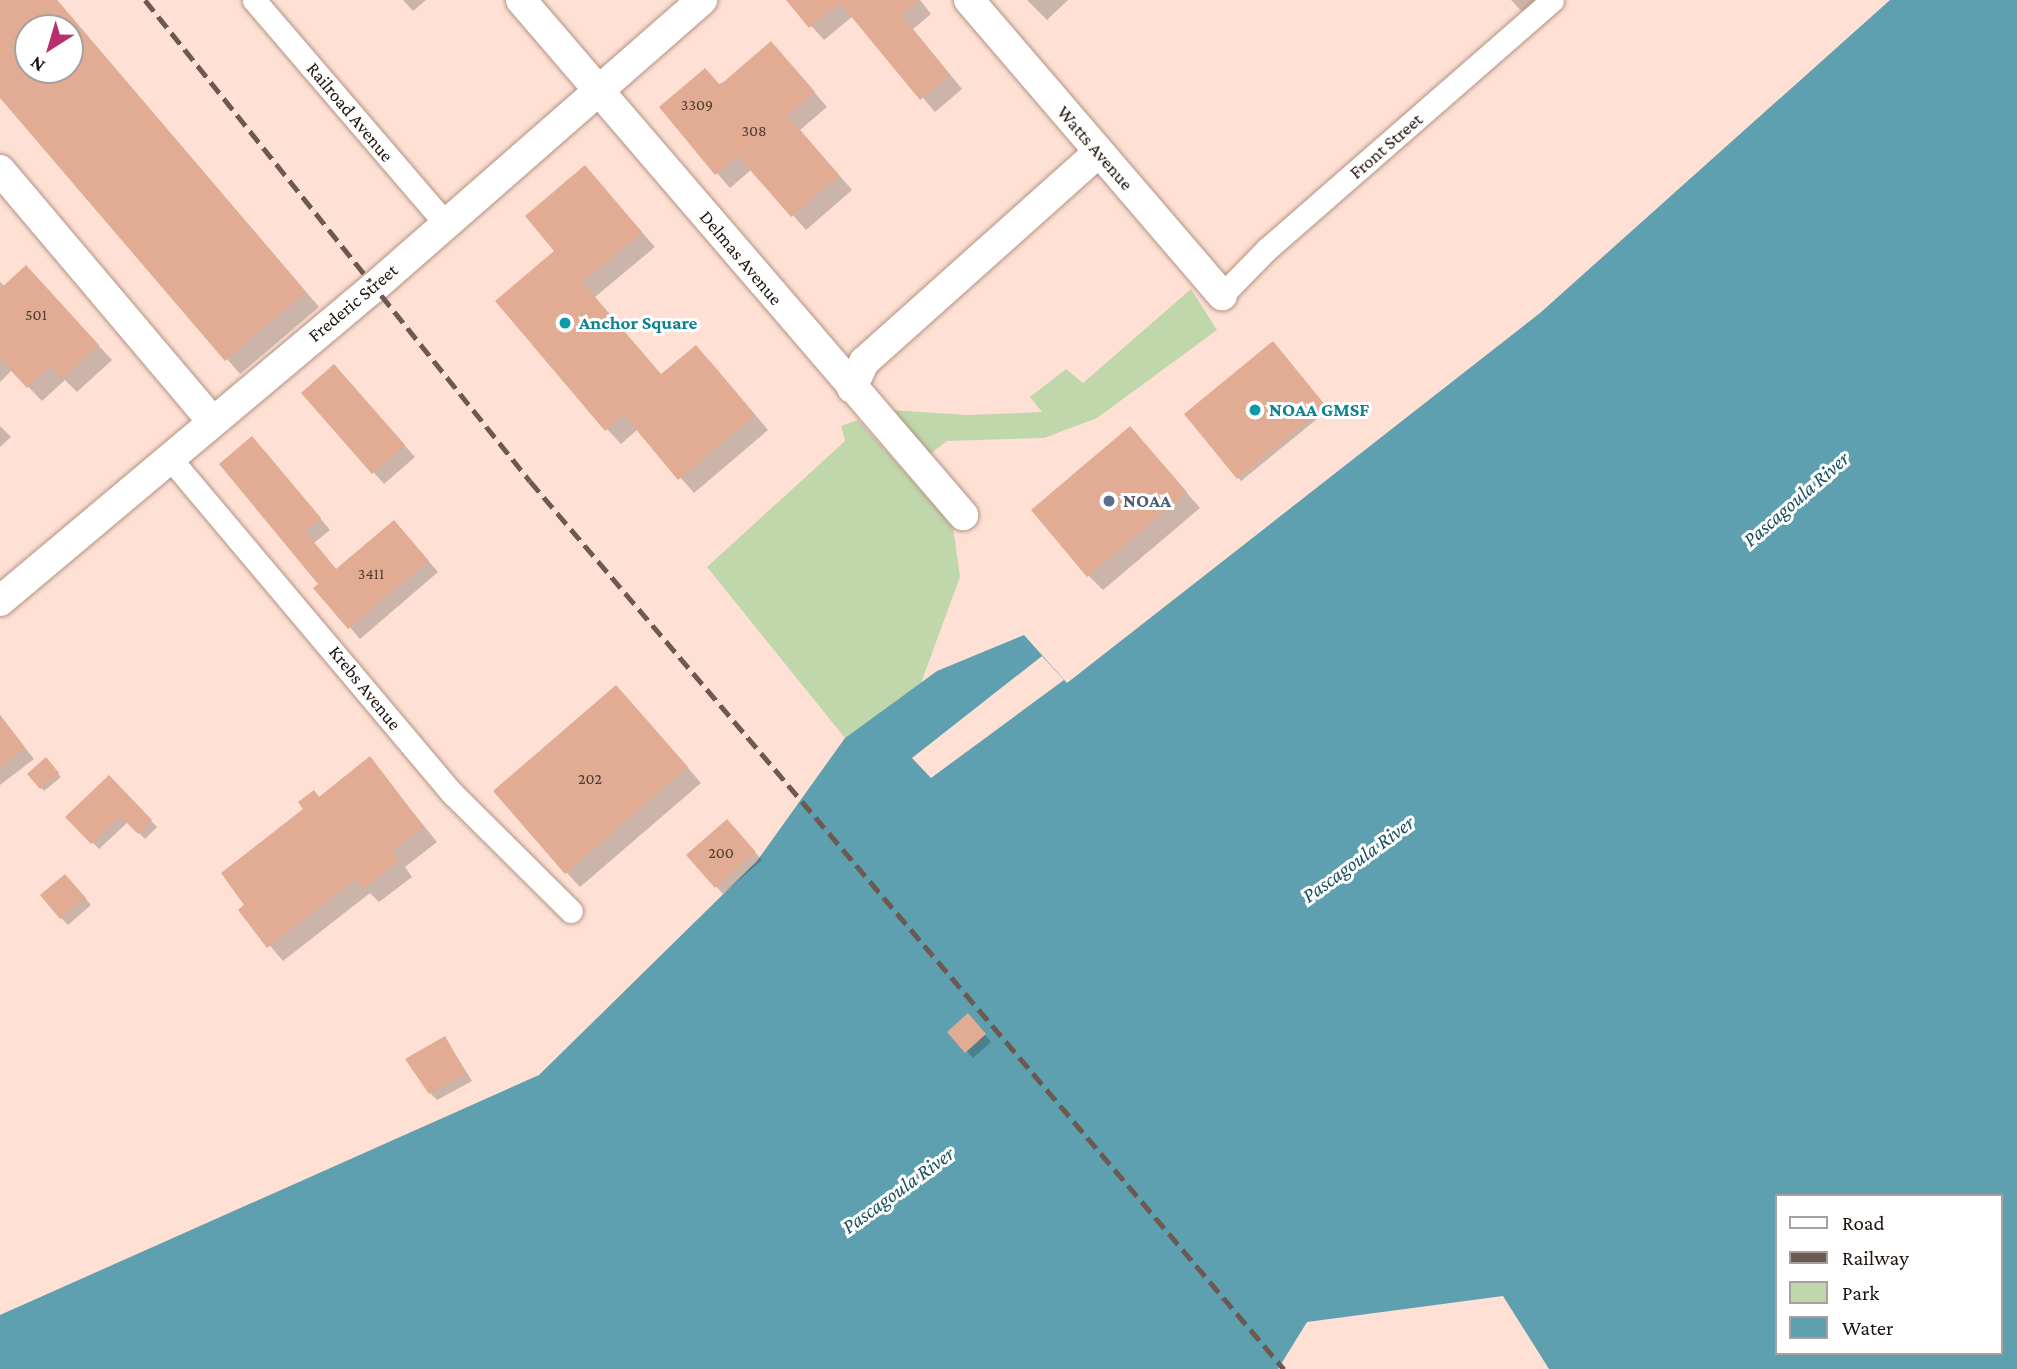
<!DOCTYPE html>
<html>
<head>
<meta charset="utf-8">
<style>
  body { margin:0 }
  #map { position:relative; width:2017px; height:1369px; overflow:hidden; background:#fee1d4; font-family:"Crimson Pro",serif }
  div>[style] { position:absolute }
  [style*='--x'] { left:calc(var(--x)*1px); top:calc(var(--y)*1px); width:calc(var(--w)*1px); rotate:calc(var(--a)*1deg) }
  .green>* { inset:0; background:#c0d7ac }
  .water>* { inset:0; background:#5ea0b0 }
  .pier>* { inset:0; background:#fee1d4 }
  .shadow>* { inset:0; background:#0003 }
  .building>* { inset:0; background:#e1ac93 }
  .roads { filter:drop-shadow(0 0 2px #b39283) drop-shadow(0 0 2px #b39283) }
  .minor>* { height:23px; margin:-11.5px; padding:0 11.5px; transform-origin:11.5px; border-radius:11.5px; background:#fff }
  .tertiary>* { height:30px; margin:-15px; padding:0 15px; transform-origin:15px; border-radius:15px; background:#fff }
  .rail>* { height:5px; margin-top:-2.5px; transform-origin:0; background:repeating-linear-gradient(90deg,#6c5a51 0 14px,transparent 0 21px) }
  .dots>* { width:19px; height:19px; translate:-50% -50%; box-sizing:border-box; border:4px solid #fff; border-radius:50% }
  span { translate:-50% -50%; white-space:nowrap; text-align:center; line-height:1.15; -webkit-text-stroke:6px #fff; paint-order:stroke }
  .number-label { font-size:16px; color:#503a2f }
  .number-label span { -webkit-text-stroke-width:0 }
  .street-label { font-size:19px; color:#20140e }
  .culture-label { font-size:19px; color:#0d838f; font-weight:700 }
  .left { translate:0 -50%; text-align:left }
  .service-label { font-size:19px; color:#4e5e75; font-weight:700 }
  .water-label { font-size:21px; color:#18505d; font-style:italic }
  .legend { position:absolute; left:1775px; top:1194px; width:228px; height:161px; box-sizing:border-box; background:#fff; border:2px solid #a6a19f; margin:0; padding:9px 12px; list-style:none; font-size:21px; color:#20140e }
  .legend li { display:flex; align-items:center; gap:14px; height:35px }
  .legend b { width:35px; border:2px solid #a6a19f }
  .north { position:absolute; left:14px; top:14px; width:70px; height:70px; box-sizing:border-box; background:#fff; border:2px solid #a6a19f; border-radius:50%; rotate:217deg; font-size:19px; font-weight:700; line-height:28px; text-align:center; color:#20140e }
  .north::after { content:''; display:block; margin:auto; width:24px; height:32px; background:#b72f6f; clip-path:polygon(50% 0,100% 100%,50% 72%,0 100%) }
</style>
</head>
<body>
<div id="map">
  <div class="green">
    <div style="clip-path:polygon(1191px 289px,1217px 330px,1097px 418px,1044px 438px,947px 441px,925px 458px,890px 410px,968px 415px,1042px 412px,1030px 397px,1066px 369px,1083px 383px)"></div>
    <div style="clip-path:polygon(858px 420px,953px 526px,960px 577px,921px 683px,845px 738px,707px 567px,845px 441px,841px 426px)"></div>
  </div>
  <div class="water">
    <div style="clip-path:polygon(evenodd,1890px 0,2017px 0,2017px 1369px,1549px 1369px,1503px 1296px,1307px 1322px,1278px 1369px,0 1369px,0 1315px,539px 1075px,757px 861px,845px 738px,937px 671px,1024px 635px,1067px 683px,1540px 313px,1890px 0,1777px 1196px,2001px 1196px,2001px 1353px,1777px 1353px,1777px 1196px)"></div>
  </div>
  <div class="pier">
    <div style="clip-path:polygon(1042px 656px,1064px 680px,931px 778px,912px 758px)"></div>
  </div>
  <div class="shadow">
    <div style="clip-path:polygon(evenodd,0 0,57px 0,319px 307px,240px 374px,0 95px,0 0,28px 28px,70px 28px,70px 70px,28px 70px,28px 28px)"></div>
    <div style="clip-path:polygon(403px 0,426px 0,413px 11px)"></div>
    <div style="clip-path:polygon(788px 0,920px 0,931px 14px,913px 29px,962px 89px,935px 112px,853px 16px,824px 40px)"></div>
    <div style="clip-path:polygon(1027px 0,1068px 0,1047px 20px)"></div>
    <div style="clip-path:polygon(1511px 0,1558px 0,1532px 22px)"></div>
    <div style="clip-path:polygon(784px 57px,827px 107px,800px 130px,852px 190px,806px 230px,752px 169px,730px 188px,661px 108px)"></div>
    <div style="clip-path:polygon(585px 168px,655px 247px,595px 297px,662px 376px,710px 361px,768px 430px,694px 493px,638px 429px,621px 444px,607px 429px,556px 251px)"></div>
    <div style="clip-path:polygon(0 282px,5px 287px,40px 282px,112px 360px,77px 392px,65px 380px,42px 401px,12px 370px,0 382px)"></div>
    <div style="clip-path:polygon(1276px 346px,1328px 410px,1241px 481px,1186px 415px)"></div>
    <div style="clip-path:polygon(344px 377px,415px 457px,384px 484px,303px 393px)"></div>
    <div style="clip-path:polygon(0 426px,11px 437px,0 447px)"></div>
    <div style="clip-path:polygon(1130px 428px,1200px 508px,1103px 590px,1088px 575px)"></div>
    <div style="clip-path:polygon(263px 449px,330px 530px,314px 543px,337px 570px,404px 533px,438px 572px,360px 639px,316px 588px,321px 584px)"></div>
    <div style="clip-path:polygon(630px 701px,701px 783px,580px 887px,566px 872px)"></div>
    <div style="clip-path:polygon(0 715px,34px 759px,0 785px)"></div>
    <div style="clip-path:polygon(370px 759px,437px 842px,405px 867px,412px 877px,379px 902px,370px 893px,283px 961px,240px 910px,319px 798px)"></div>
    <div style="clip-path:polygon(46px 760px,61px 777px,44px 791px,30px 774px)"></div>
    <div style="clip-path:polygon(109px 777px,157px 827px,145px 839px,128px 822px,99px 849px,68px 817px)"></div>
    <div style="clip-path:polygon(733px 828px,762px 860px,723px 894px,688px 855px)"></div>
    <div style="clip-path:polygon(72px 883px,91px 905px,68px 925px,61px 918px)"></div>
    <div style="clip-path:polygon(974px 1022px,991px 1042px,973px 1058px,949px 1032px)"></div>
    <div style="clip-path:polygon(445px 1038px,472px 1081px,437px 1100px,430px 1093px)"></div>
  </div>
  <div class="building">
    <div style="clip-path:polygon(evenodd,0 0,57px 0,306px 292px,225px 361px,0 98px,0 0,28px 28px,70px 28px,70px 70px,28px 70px,28px 28px)"></div>
    <div style="clip-path:polygon(786px 0,919px 0,901px 15px,950px 75px,920px 100px,840px 3px,809px 28px)"></div>
    <div style="clip-path:polygon(771px 41px,815px 92px,788px 116px,839px 175px,791px 217px,738px 156px,715px 175px,659px 107px,705px 68px,720px 85px)"></div>
    <div style="clip-path:polygon(585px 165px,642px 232px,582px 282px,661px 374px,696px 345px,755px 415px,678px 480px,624px 415px,605px 431px,495px 301px,554px 251px,525px 216px)"></div>
    <div style="clip-path:polygon(26px 265px,99px 345px,62px 379px,50px 367px,27px 388px,0 359px,0 289px)"></div>
    <div style="clip-path:polygon(1273px 341px,1326px 406px,1237px 479px,1184px 414px)"></div>
    <div style="clip-path:polygon(334px 364px,405px 445px,372px 474px,301px 393px)"></div>
    <div style="clip-path:polygon(1130px 426px,1187px 492px,1087px 577px,1031px 510px)"></div>
    <div style="clip-path:polygon(252px 436px,321px 518px,305px 531px,336px 569px,394px 520px,429px 561px,348px 629px,313px 588px,318px 584px,219px 464px)"></div>
    <div style="clip-path:polygon(616px 685px,688px 767px,565px 874px,493px 791px)"></div>
    <div style="clip-path:polygon(0 715px,25px 748px,0 768px)"></div>
    <div style="clip-path:polygon(370px 756px,424px 827px,392px 852px,399px 861px,363px 889px,356px 879px,267px 948px,238px 910px,244px 905px,221px 873px,303px 809px,298px 802px,314px 790px,319px 797px)"></div>
    <div style="clip-path:polygon(46px 757px,59px 773px,40px 789px,27px 774px)"></div>
    <div style="clip-path:polygon(109px 775px,152px 820px,138px 834px,121px 817px,91px 844px,65px 817px)"></div>
    <div style="clip-path:polygon(727px 819px,756px 852px,715px 888px,686px 855px)"></div>
    <div style="clip-path:polygon(65px 874px,86px 898px,60px 919px,40px 895px)"></div>
    <div style="clip-path:polygon(968px 1013px,986px 1034px,965px 1053px,947px 1032px)"></div>
    <div style="clip-path:polygon(445px 1036px,466px 1073px,429px 1094px,405px 1059px)"></div>
  </div>
  <div class="roads">
    <div class="minor">
      <div style="--x:254;--y:0;--w:294;--a:49.4"></div>
      <div style="--x:1222;--y:295;--w:64;--a:-45.6"></div>
      <div style="--x:1267;--y:249;--w:378;--a:-41.1"></div>
      <div style="--x:168;--y:456;--w:442;--a:49.9"></div>
      <div style="--x:453;--y:794;--w:166;--a:44.8"></div>
    </div>
    <div class="tertiary">
      <div style="--x:521;--y:0;--w:679;--a:49.36"></div>
      <div style="--x:969;--y:0;--w:389;--a:49.4"></div>
      <div style="--x:0;--y:170;--w:327;--a:49.8"></div>
      <div style="--x:852;--y:388;--w:29;--a:-65"></div>
      <div style="--x:864;--y:362;--w:314;--a:-41.8"></div>
      <div style="--x:0;--y:601;--w:486;--a:-40"></div>
      <div style="--x:372;--y:289;--w:439;--a:-41.2"></div>
    </div>
  </div>
  <div class="rail">
    <div style="--x:145;--y:0;--w:616;--a:51.33"></div>
    <div style="--x:530;--y:481;--w:1165;--a:49.67"></div>
  </div>
  <div class="dots">
    <div style="left:565px;top:323px;background:#0f9aa8"></div>
    <div style="left:1255px;top:410px;background:#0f9aa8"></div>
    <div style="left:1109px;top:501px;background:#5c6f8a"></div>
  </div>
  <div class="number-label">
    <span style="left:697px;top:105px">3309</span>
    <span style="left:754px;top:131px">308</span>
    <span style="left:36px;top:315px">501</span>
    <span style="left:371px;top:574px">3411</span>
    <span style="left:590px;top:779px">202</span>
    <span style="left:721px;top:853px">200</span>
  </div>
  <div class="street-label">
    <span style="left:350px;top:112px;rotate:50deg">Railroad Avenue</span>
    <span style="left:1386px;top:146px;rotate:-41deg">Front Street</span>
    <span style="left:1095px;top:148px;rotate:49deg">Watts Avenue</span>
    <span style="left:741px;top:258px;rotate:50deg">Delmas Avenue</span>
    <span style="left:353px;top:303px;rotate:-40deg">Frederic Street</span>
    <span style="left:365px;top:688px;rotate:51deg">Krebs Avenue</span>
  </div>
  <div class="culture-label">
    <span class="left" style="left:579px;top:323px">Anchor Square</span>
    <span class="left" style="left:1269px;top:410px">NOAA GMSF</span>
  </div>
  <div class="service-label">
    <span class="left" style="left:1123px;top:501px">NOAA</span>
  </div>
  <div class="water-label">
    <span style="left:1796px;top:499px;rotate:-41deg">Pascagoula River</span>
    <span style="left:1358px;top:859px;rotate:-36deg">Pascagoula River</span>
    <span style="left:898px;top:1190px;rotate:-36deg">Pascagoula River</span>
  </div>
  <ul class="legend">
  <li><b style="height:9px;background:#fff"></b>Road</li>
  <li><b style="height:9px;background:#6c5a51"></b>Railway</li>
  <li><b style="height:19px;background:#c0d7ac"></b>Park</li>
  <li><b style="height:19px;background:#5ea0b0"></b>Water</li>
  </ul>
  <div class="north">N</div>
</div>
</body>
</html>
